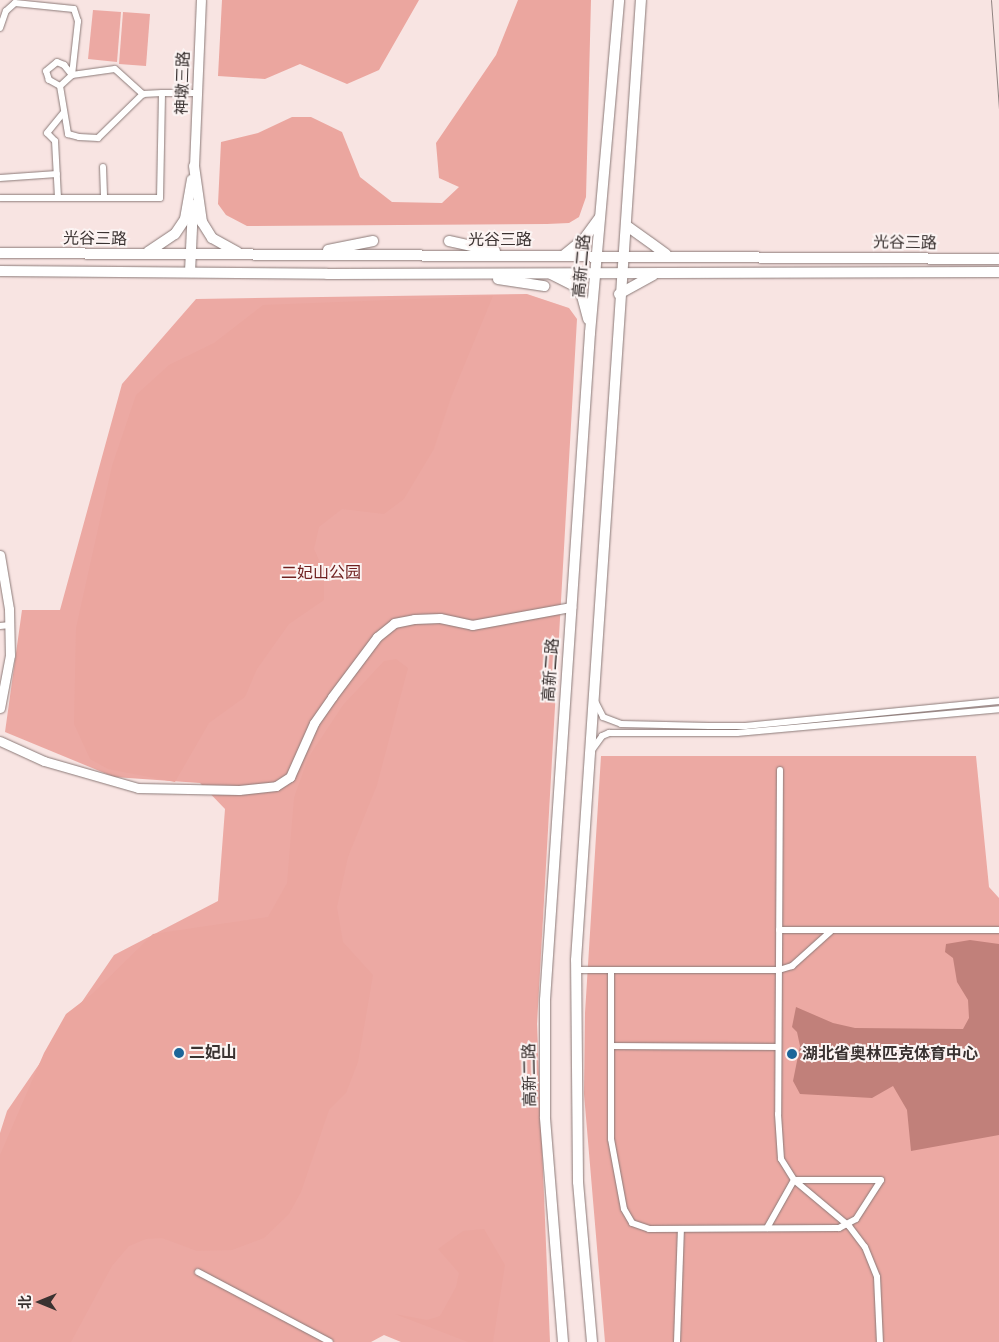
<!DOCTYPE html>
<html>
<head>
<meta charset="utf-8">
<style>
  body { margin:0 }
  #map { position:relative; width:999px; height:1342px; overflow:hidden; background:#f8e4e2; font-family:"Public Sans","Noto Sans SC",sans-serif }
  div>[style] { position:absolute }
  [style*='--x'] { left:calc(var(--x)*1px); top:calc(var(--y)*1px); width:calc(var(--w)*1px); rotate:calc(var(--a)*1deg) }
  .green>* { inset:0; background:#eca9a3 }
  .forest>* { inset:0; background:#eba69f }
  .water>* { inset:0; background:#c1807a }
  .roads { filter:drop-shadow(0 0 1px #8b7a78) drop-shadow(0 0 1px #8b7a78) }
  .street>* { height:6px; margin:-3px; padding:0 3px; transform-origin:3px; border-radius:3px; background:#fff }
  .secondary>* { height:9px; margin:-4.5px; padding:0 4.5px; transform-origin:4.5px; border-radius:4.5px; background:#fff }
  .primary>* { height:10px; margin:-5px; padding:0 5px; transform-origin:5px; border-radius:5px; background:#fff }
  .tram>* { height:1px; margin:-0.5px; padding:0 0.5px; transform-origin:0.5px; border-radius:0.5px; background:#908381 }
  .dots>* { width:14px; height:14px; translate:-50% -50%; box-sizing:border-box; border:2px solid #fcf4f3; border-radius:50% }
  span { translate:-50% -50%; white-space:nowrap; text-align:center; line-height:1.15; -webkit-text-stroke:4px #fcf4f3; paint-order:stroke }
  .street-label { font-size:16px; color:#3a3231 }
  .park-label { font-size:16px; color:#702120 }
  .poi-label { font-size:16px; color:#3a3231; font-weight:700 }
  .left { translate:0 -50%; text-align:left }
  .north { position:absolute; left:15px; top:1277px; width:50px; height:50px; -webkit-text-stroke:4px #fcf4f3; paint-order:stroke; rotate:270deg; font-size:14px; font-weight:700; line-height:20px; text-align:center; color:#3a3231 }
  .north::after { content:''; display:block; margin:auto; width:18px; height:22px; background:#3a3231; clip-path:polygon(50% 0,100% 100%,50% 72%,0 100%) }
</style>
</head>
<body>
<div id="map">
  <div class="green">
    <div style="clip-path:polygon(93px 10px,121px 12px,117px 62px,88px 59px)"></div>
    <div style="clip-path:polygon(123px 12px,150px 14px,146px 66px,119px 64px)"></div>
    <div style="clip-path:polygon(527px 294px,569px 308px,577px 319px,537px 1024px,550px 1342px,401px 1342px,384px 1335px,371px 1342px,0 1342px,0 1133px,7px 1111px,114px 955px,218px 901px,225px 809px,200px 783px,114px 777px,5px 732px,22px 610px,60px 610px,122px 384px,196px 299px)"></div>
    <div style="clip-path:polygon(601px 756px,976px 756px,989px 887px,999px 898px,999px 1342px,605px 1342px,584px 1094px,585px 1013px)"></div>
  </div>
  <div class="forest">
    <div style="clip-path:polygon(222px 0,419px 0,379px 70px,347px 84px,300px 64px,265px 79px,218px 76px)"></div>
    <div style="clip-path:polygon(518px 0,591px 0,586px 197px,579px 217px,569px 223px,547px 224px,247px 226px,226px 215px,218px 204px,221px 142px,258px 133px,292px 117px,311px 117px,342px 132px,360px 177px,392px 202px,442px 203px,459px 187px,439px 178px,436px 143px,496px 55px)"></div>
    <div style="clip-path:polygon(493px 296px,452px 395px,434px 449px,404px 499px,384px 514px,342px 509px,319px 527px,314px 549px,324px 571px,324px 600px,289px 624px,257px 669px,245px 697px,209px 723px,175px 782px,108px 769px,90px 759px,74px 724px,76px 628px,112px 466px,136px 395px,169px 365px,214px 343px,263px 305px)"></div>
    <div style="clip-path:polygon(396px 659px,408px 668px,377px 785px,348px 857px,337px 907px,343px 942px,373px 975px,358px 1062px,346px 1093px,329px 1110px,301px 1192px,289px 1214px,264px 1238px,232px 1250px,197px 1251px,162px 1238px,146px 1239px,129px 1246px,112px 1266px,71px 1342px,0 1342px,0 1155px,44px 1053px,66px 1014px,92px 994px,153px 934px,268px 917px,287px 883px,294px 798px,308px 758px,343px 705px,384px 661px)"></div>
    <div style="clip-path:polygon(484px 1229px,505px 1265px,493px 1342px,468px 1342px,395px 1314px,427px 1320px,440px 1316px,456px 1287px,459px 1273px,438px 1249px,463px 1231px)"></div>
  </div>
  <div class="water">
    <div style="clip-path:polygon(970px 940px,999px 944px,999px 1135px,911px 1151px,907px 1110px,893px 1086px,872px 1098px,800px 1094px,793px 1081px,800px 1046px,797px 1032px,792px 1027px,796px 1007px,833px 1023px,855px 1028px,963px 1029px,969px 1018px,968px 1000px,957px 982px,953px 958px,945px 952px,946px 944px)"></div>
  </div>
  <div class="roads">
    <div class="street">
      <div style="--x:0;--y:28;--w:18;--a:-71"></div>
      <div style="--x:6;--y:11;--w:12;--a:-42"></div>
      <div style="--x:15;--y:3;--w:59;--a:5.8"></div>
      <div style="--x:74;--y:9;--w:13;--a:72"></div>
      <div style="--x:78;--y:21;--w:54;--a:96.3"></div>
      <div style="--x:72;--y:75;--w:43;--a:-7.9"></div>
      <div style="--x:115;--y:69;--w:38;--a:42"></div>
      <div style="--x:60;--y:86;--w:13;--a:-151"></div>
      <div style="--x:49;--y:80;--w:9;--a:-108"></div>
      <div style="--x:46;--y:71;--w:14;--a:-39"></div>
      <div style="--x:57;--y:62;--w:8;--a:23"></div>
      <div style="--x:64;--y:65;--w:13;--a:51"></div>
      <div style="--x:72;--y:75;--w:16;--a:137"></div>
      <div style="--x:60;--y:86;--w:49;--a:80.5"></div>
      <div style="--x:68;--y:134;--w:11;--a:15"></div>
      <div style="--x:79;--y:137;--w:19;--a:3"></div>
      <div style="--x:98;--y:138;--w:63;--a:-44.4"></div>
      <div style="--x:143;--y:94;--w:19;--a:-3"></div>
      <div style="--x:103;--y:167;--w:31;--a:88"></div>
      <div style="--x:0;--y:178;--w:57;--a:-4"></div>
      <div style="--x:0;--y:198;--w:160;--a:0"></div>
      <div style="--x:160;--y:198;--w:105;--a:-88.9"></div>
      <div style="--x:162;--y:93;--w:35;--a:0"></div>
      <div style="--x:58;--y:198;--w:57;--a:-93"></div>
      <div style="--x:55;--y:141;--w:11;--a:-135"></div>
      <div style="--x:47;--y:133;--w:27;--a:-51"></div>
      <div style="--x:0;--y:626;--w:10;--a:-6"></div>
      <div style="--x:595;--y:701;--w:18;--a:63"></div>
      <div style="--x:603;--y:717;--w:19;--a:21"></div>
      <div style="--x:621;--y:724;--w:88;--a:1.3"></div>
      <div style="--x:709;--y:726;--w:36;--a:0"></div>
      <div style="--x:745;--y:726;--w:255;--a:-5.6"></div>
      <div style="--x:592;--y:750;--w:17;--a:-54"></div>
      <div style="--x:602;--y:736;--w:8;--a:-23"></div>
      <div style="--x:609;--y:733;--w:128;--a:0"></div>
      <div style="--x:737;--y:733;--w:263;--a:-5.2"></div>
      <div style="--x:780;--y:770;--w:344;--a:90.3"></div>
      <div style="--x:778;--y:1114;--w:45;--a:86.2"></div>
      <div style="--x:781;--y:1159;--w:25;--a:58"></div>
      <div style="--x:794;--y:1180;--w:72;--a:39.9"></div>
      <div style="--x:849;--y:1226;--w:26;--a:53"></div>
      <div style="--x:865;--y:1247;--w:32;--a:68"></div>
      <div style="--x:877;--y:1277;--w:65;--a:87.4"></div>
      <div style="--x:779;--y:930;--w:220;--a:0"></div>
      <div style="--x:576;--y:970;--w:203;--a:0"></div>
      <div style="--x:779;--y:970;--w:14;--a:-17"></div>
      <div style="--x:792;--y:966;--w:52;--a:-41.9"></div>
      <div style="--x:611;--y:971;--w:168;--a:90"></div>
      <div style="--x:611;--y:1139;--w:71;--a:79.5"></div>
      <div style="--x:624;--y:1209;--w:16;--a:60"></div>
      <div style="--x:632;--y:1223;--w:18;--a:19"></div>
      <div style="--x:649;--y:1229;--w:190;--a:-0.3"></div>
      <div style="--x:839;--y:1228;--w:19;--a:-28"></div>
      <div style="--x:856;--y:1219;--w:46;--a:-57.3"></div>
      <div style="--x:611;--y:1046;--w:167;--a:0.3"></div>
      <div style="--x:767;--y:1228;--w:55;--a:-60.6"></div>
      <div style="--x:794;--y:1180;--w:87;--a:0"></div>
      <div style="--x:198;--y:1272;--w:149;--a:27.9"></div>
      <div style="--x:677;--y:1342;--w:112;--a:-88"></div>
    </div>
    <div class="secondary">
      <div style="--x:194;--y:166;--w:166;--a:-87.6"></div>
      <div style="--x:0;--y:555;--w:55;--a:80.5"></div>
      <div style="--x:9;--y:609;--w:46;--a:88.8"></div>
      <div style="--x:10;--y:655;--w:54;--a:100.7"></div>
      <div style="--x:0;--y:741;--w:48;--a:24.4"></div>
      <div style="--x:44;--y:761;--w:98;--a:16"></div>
      <div style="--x:138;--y:788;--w:101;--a:1.1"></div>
      <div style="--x:239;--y:790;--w:37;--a:-6"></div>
      <div style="--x:276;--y:786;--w:17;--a:-33"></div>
      <div style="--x:290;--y:777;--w:59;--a:-66"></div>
      <div style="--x:314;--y:723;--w:32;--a:-55"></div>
      <div style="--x:332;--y:697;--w:75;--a:-53.1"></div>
      <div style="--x:377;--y:637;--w:22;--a:-39"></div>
      <div style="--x:394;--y:623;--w:20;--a:-11"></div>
      <div style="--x:414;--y:619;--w:26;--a:-2"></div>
      <div style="--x:440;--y:618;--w:33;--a:12"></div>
      <div style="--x:472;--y:625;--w:101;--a:-10.3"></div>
    </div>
    <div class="primary">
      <div style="--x:194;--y:166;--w:57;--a:81.9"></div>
      <div style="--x:202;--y:222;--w:19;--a:58"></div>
      <div style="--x:212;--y:238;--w:29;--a:29"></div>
      <div style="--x:627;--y:226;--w:48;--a:35.7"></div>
      <div style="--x:449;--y:241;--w:47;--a:12.3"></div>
      <div style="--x:328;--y:250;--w:46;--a:-11.3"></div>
      <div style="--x:148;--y:252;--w:32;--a:-34"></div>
      <div style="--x:175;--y:234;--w:18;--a:-56"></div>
      <div style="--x:185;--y:219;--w:40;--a:-80"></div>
      <div style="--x:0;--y:253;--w:999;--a:0.34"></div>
      <div style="--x:563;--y:256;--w:27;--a:-39"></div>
      <div style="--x:584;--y:239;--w:27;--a:-54"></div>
      <div style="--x:0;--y:271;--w:327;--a:0.5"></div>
      <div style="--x:327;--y:274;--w:672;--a:-0.17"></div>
      <div style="--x:190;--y:272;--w:67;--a:-87.4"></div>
      <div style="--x:551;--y:274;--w:25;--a:27"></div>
      <div style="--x:573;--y:285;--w:14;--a:51"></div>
      <div style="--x:582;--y:296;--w:24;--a:75"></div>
      <div style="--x:498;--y:279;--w:47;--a:8.7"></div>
      <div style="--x:619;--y:294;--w:39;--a:-29"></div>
      <div style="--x:563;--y:1342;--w:226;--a:-94.6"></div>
      <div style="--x:545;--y:1117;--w:117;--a:-90"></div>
      <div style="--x:545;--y:1000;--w:669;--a:-86.14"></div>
      <div style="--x:590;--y:333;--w:334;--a:-85"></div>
      <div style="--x:592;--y:1342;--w:161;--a:-95"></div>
      <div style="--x:578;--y:1182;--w:222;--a:-90.5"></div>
      <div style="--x:576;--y:960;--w:962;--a:-86.13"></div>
    </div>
  </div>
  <div class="tram">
    <div style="--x:991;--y:0;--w:109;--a:85.8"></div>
  </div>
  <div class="dots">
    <div style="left:179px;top:1053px;background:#1c6699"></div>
    <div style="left:792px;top:1054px;background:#1c6699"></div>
  </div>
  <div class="street-label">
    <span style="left:183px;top:83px;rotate:-88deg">神墩三路</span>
    <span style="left:95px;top:239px;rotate:1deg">光谷三路</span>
    <span style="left:500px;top:240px">光谷三路</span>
    <span style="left:905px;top:243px;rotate:1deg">光谷三路</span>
    <span style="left:582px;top:266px;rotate:-85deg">高新二路</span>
    <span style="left:551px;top:670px;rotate:-86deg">高新二路</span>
    <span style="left:530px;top:1075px;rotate:-91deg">高新二路</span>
  </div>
  <div class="park-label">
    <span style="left:321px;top:573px">二妃山公园</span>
  </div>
  <div class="poi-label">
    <span class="left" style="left:189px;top:1053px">二妃山</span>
    <span class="left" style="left:802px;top:1054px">湖北省奥林匹克体育中心</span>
  </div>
  <div class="north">北</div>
</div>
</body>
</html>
